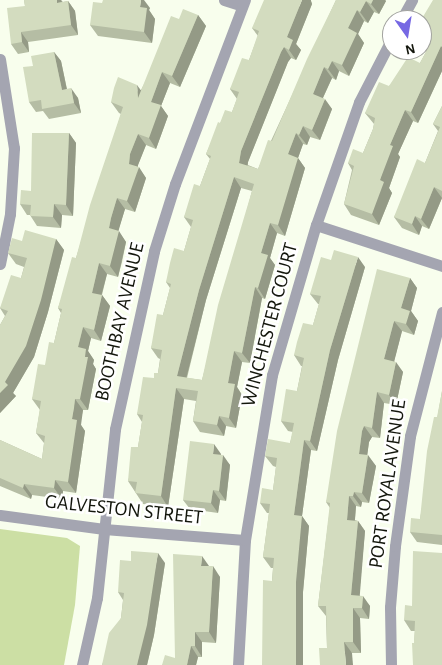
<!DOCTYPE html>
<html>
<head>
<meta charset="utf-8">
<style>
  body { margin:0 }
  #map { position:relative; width:442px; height:665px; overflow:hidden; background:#f8feed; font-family:"Alegreya Sans",sans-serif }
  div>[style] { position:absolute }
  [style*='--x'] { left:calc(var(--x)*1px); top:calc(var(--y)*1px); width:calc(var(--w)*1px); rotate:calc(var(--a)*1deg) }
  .green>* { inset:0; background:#ccdfa4 }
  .street>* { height:11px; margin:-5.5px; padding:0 5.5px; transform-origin:5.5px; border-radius:5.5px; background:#a4a5b1 }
  .wall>* { inset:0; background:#b5bda4 }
  .shaded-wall>* { inset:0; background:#949a86 }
  .building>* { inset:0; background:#d3dcbf }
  span { translate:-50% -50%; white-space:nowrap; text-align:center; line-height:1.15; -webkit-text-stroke:5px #fff; paint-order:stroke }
  .street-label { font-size:20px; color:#13160c }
  .north { position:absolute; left:382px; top:10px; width:50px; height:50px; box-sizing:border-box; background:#fff; border:1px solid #a1a29e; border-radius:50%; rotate:167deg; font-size:14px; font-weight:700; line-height:20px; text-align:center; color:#13160c }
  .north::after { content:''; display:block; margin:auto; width:18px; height:22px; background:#7668e3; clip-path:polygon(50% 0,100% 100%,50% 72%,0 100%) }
</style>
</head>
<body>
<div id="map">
  <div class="green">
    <div style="clip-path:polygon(0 529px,67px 538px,80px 546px,75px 605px,64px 665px,0 665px)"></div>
  </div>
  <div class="street">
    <div style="--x:224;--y:0;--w:19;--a:18"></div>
    <div style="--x:401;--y:20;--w:23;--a:-61"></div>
    <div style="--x:0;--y:59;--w:90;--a:81.1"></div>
    <div style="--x:14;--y:148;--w:66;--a:93.5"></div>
    <div style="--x:10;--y:214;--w:51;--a:101.3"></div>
    <div style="--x:316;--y:225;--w:133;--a:18"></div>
    <div style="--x:0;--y:515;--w:105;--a:7.7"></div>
    <div style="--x:104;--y:529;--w:141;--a:4.5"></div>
    <div style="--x:82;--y:665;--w:69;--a:-77.4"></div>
    <div style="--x:97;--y:598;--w:170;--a:-83.9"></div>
    <div style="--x:115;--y:429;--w:182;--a:-77.6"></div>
    <div style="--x:154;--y:251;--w:70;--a:-72.6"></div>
    <div style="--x:175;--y:184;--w:197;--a:-69.2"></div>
    <div style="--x:238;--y:665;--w:125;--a:-86.8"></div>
    <div style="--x:245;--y:540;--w:167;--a:-80.7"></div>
    <div style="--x:272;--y:375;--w:156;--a:-73.7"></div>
    <div style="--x:316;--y:225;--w:130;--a:-70.7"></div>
    <div style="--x:359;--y:102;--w:72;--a:-62.7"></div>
    <div style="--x:391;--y:665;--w:58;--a:-91"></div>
    <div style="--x:390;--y:607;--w:61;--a:-85.3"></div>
    <div style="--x:395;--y:546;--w:111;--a:-82.2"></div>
    <div style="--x:410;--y:436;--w:128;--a:-75.5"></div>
  </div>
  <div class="wall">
    <div style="clip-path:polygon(24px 0,61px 0,63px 2px,68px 1px,75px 11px,78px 35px,28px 42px,29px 52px,18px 54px,11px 44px,25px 6px)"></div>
    <div style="clip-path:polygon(evenodd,336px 0,385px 0,386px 1px,379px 14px,374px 12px,368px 23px,364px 21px,358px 34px,364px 43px,349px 76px,339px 71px,336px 80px,332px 78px,323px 98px,332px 109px,320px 140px,310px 137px,307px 145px,303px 144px,298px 158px,305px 168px,285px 236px,277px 233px,270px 258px,275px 265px,265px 299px,262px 298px,250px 363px,242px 362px,237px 387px,242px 395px,236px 428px,226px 426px,224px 436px,200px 432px,193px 421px,196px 401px,184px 399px,168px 507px,143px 504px,128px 481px,138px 447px,142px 422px,137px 414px,154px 378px,158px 373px,160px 359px,158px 358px,151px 348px,163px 315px,170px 288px,166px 282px,184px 251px,191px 227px,184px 217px,200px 186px,210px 159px,206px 154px,220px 123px,232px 112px,237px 99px,230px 89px,249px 60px,258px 36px,252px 28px,311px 1px,312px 4px,296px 44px,301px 50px,296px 60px,291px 58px,288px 62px,248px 162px,248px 165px,258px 169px,336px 0,241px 188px,252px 191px,202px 380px,187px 378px,206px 300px,241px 188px)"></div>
    <div style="clip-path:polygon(442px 0,442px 71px,418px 123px,413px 121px,398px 154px,400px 157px,389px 188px,392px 193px,379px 225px,351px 215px,344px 204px,352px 170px,348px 163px,363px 153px,373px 129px,374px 124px,365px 113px,389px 86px,420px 63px,426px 52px,422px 47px,422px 40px,427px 32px,422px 25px,422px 20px)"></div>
    <div style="clip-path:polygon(102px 3px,150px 8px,149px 10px,155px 19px,152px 43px,98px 36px,90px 25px)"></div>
    <div style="clip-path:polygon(198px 15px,206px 26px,180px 87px,170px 83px,161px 106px,168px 116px,156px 149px,146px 145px,138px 165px,138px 167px,146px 178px,135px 212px,125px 209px,118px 231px,126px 242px,122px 262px,118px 277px,107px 274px,102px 295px,110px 306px,101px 341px,91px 338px,88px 351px,94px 360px,93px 364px,96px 369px,88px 410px,83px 410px,81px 419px,81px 425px,85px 431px,76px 493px,63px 491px,62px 499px,32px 495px,31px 499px,0 486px,0 440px,42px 459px,44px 443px,36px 433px,40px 410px,32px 399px,54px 343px,61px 313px,58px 308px,76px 258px,121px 114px,119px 113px,111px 102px,141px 90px,179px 19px)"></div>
    <div style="clip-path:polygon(54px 52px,61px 61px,67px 89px,78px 98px,81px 113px,49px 119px,43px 111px,36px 112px,29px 102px,33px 66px)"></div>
    <div style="clip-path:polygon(442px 106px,442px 198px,429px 229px,422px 226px,419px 235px,402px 228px,394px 217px,425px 163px,438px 131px,433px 124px)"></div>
    <div style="clip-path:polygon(69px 133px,76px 143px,73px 216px,62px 215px,61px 228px,37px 226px,30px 215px,27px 215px,20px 204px,31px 191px)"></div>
    <div style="clip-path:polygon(56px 239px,64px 250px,48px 312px,34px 357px,13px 393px,16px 396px,0 413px,0 325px,5px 316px,0 308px,21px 278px,24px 267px,16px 264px,8px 253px,22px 241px)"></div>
    <div style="clip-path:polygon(331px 260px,365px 267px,338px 360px,317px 451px,311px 450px,302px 516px,309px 526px,303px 592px,272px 581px,273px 568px,271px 568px,263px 557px,269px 513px,267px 513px,260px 503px,273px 490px,276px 467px,273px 466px,265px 456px,290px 443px,293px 432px,288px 431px,281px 421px,297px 391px,302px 366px,301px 366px,294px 355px,313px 325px,319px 304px,318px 304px,310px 294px)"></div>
    <div style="clip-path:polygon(410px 278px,417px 288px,411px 311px,418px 321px,414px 335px,402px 331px,394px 361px,403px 372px,396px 405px,384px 403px,380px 438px,372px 437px,369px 442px,367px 455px,376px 466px,369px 503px,362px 502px,361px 507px,356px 506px,355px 520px,358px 521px,365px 531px,359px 595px,370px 606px,369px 619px,360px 618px,361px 653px,352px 653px,327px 648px,326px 616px,318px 606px,330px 508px,326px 502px)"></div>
    <div style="clip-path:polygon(442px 391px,442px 545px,417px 542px,410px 532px,420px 519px)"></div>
    <div style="clip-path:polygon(221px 454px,221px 455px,230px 465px,226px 501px,220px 500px,218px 513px,190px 509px,183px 500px)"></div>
    <div style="clip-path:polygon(442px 553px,414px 643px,415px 631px,411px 631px,404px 620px)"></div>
    <div style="clip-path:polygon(165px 563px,154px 635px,147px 665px,102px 665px,121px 618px,123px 600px,118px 592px)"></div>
    <div style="clip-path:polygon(209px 566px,220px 577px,216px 643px,202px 642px,202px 657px,198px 657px,196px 665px,162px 665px,175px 658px)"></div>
  </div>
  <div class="shaded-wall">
    <div style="clip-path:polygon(57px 0,61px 0,62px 2px,57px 3px)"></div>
    <div style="clip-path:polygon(141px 0,144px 0,150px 8px,149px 10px,155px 19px,152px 43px,144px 32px,140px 7px)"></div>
    <div style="clip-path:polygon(302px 0,311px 0,311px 1px,312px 4px,296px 44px,301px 50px,296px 60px,289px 50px,287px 37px)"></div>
    <div style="clip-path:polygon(373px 0,385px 0,386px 1px,379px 14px,371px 4px)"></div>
    <div style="clip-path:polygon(68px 1px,75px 11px,78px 35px,71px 25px)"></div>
    <div style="clip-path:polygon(366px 1px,374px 12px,368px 23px,360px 12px)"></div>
    <div style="clip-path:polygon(357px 10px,364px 21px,358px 34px,364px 43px,349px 76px,342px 65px,348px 28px)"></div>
    <div style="clip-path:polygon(198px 15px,206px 26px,180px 87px,172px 76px)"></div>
    <div style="clip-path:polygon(21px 32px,28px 42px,29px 52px,22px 42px)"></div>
    <div style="clip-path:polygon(441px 46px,442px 47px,442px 71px,418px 123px,411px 112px)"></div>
    <div style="clip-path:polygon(284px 47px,291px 58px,288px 62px,248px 162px,246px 173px,239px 163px,241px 151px,281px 52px)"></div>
    <div style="clip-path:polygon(54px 52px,61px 61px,69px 100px,62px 90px)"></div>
    <div style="clip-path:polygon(332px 61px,339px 71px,336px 80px,328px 69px)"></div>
    <div style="clip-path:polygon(324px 67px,332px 78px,320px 104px,313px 94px)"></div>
    <div style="clip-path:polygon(162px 72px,170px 83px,161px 106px,168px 116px,156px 149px,149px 138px,151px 102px)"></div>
    <div style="clip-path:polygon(137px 85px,145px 96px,138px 98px)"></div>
    <div style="clip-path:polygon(71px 88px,78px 98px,81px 113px,74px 103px)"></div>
    <div style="clip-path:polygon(325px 99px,332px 109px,320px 140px,312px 130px)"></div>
    <div style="clip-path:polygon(405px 110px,413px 121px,398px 154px,400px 157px,389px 188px,392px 193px,379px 225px,372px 214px,380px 180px,390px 145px)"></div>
    <div style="clip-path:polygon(303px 126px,310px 137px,307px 145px,299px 135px)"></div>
    <div style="clip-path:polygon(69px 133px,76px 143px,73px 216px,66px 205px)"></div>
    <div style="clip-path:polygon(296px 133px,303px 144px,298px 158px,305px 168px,285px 236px,278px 225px,288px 154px)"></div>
    <div style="clip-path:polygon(138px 134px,146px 145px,138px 165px,137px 173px,139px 167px,146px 178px,135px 212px,127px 201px,129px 164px,130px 154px)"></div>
    <div style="clip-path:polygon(234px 177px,241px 188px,206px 300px,184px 387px,177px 376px,199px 290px)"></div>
    <div style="clip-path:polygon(434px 187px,442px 198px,429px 229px,421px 219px)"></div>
    <div style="clip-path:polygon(117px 198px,125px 209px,119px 229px,118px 233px,119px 231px,126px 242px,118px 277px,110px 266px,109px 228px,111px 218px)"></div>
    <div style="clip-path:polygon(54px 204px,62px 215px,61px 228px,53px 217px)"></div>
    <div style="clip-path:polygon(415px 216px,422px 226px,419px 235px,412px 224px)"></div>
    <div style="clip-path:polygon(270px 223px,277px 233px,270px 258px,275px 265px,265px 299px,258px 288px,261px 253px)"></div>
    <div style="clip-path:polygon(56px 239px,64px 250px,48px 312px,34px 357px,13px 393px,16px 396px,0 413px,0 393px)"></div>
    <div style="clip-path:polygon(358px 257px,365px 267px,338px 360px,317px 451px,310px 441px,330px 350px)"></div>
    <div style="clip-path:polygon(99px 263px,107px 274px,99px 304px,92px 293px)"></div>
    <div style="clip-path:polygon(410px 278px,417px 288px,411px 311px,418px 321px,414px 335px,406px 324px,401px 308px)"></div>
    <div style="clip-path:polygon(255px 287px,262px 298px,250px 363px,242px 353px)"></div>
    <div style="clip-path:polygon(102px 295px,110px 306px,101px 341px,94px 330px)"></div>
    <div style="clip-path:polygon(394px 321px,402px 331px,392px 370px,384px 359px)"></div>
    <div style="clip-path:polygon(83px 327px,91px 338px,88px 351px,94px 360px,93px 364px,96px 369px,88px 410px,80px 399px,78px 347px)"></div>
    <div style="clip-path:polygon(234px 351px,242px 362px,237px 387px,242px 395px,236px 428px,229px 418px,228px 383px)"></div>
    <div style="clip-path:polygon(396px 362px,403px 372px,396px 405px,389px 395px)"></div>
    <div style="clip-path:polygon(176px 388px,184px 399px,168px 507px,161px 496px)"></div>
    <div style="clip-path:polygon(377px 392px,384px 403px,380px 438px,372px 428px)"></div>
    <div style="clip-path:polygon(75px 399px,83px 410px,81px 425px,85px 431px,76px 493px,68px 482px,72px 419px)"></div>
    <div style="clip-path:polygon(219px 416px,226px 426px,224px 436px,217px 425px)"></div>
    <div style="clip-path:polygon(364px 426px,372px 437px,369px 442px,366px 465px,359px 454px,362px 431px)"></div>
    <div style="clip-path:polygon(304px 440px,311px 450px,302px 516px,309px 526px,303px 592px,303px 665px,296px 665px,294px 515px)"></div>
    <div style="clip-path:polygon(214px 444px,221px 454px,220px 464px,213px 454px)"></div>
    <div style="clip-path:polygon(223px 455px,230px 465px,226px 501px,219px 491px)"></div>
    <div style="clip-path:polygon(368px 455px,376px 466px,369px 503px,362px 493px)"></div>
    <div style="clip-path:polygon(55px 480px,63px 491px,62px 499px,54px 488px)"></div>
    <div style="clip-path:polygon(24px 484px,32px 495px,31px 499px,23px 488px)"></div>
    <div style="clip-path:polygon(213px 490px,220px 500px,218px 513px,211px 503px)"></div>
    <div style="clip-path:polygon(354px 492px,362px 502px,361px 507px,353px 496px)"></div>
    <div style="clip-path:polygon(349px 496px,356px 506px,354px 530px,347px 520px)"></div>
    <div style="clip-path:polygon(358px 521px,365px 531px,359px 605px,351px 595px)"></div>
    <div style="clip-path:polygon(158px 553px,165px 563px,154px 635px,147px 665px,137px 665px)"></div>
    <div style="clip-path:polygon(202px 556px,209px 566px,201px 566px)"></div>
    <div style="clip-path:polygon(213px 566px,220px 577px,216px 643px,209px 632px)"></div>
    <div style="clip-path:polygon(363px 596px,370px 606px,369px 619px,362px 608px)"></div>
    <div style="clip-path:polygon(353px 608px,360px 618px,361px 653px,353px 642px)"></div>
    <div style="clip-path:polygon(195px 632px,202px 642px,202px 657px,195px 646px)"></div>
    <div style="clip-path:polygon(344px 642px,352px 653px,353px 665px,346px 665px)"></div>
    <div style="clip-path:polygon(191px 646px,198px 657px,196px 665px,187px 665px)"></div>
  </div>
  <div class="building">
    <div style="clip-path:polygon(24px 0,57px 0,57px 3px,68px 1px,71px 25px,21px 32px,22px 42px,11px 44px,7px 8px,25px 6px)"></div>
    <div style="clip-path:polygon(103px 0,141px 0,140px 7px,147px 8px,144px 32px,90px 25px,93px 2px,102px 3px)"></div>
    <div style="clip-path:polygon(evenodd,264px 0,302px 0,287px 37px,293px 40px,289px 50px,284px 47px,281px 52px,241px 151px,239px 163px,258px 169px,268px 140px,272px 141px,307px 59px,336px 0,373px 0,371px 4px,366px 1px,360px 12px,357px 10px,348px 28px,357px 33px,342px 65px,332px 61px,328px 69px,324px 67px,313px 94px,325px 99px,318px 116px,312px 130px,303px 126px,299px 135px,296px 133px,288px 154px,298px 158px,278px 225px,270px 223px,261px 253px,268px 255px,258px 288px,255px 287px,242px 353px,234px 351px,228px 383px,235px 384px,229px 418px,219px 416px,217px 425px,193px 421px,198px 391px,176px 388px,161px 496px,135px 493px,137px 482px,128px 481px,131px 447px,138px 447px,143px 415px,137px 414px,143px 377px,154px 378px,154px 373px,158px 373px,162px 350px,151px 348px,157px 314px,163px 315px,171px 284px,166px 282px,170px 263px,174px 248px,184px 251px,193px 220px,184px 217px,194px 184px,200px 186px,211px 156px,206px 154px,218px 122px,220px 123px,225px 110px,232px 112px,239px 92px,230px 89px,242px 58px,249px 60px,259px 31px,252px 28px,264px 0,234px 177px,254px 184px,218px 305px,202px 380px,177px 376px,199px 290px,234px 177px)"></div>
    <div style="clip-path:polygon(433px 0,442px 0,442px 47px,441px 46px,411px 112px,405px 110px,390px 145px,393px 146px,380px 180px,384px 182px,372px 214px,344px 204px,354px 166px,348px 163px,353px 149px,363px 153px,373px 129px,375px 118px,365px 113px,379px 82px,389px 86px,408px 57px,420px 63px,428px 48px,422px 45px,422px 40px,429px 27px,422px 23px,421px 20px)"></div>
    <div style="clip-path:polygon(183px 9px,198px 15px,172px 76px,162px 72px,151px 102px,161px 105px,149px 138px,138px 134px,130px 154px,129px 164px,139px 167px,127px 201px,117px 198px,111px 218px,109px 228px,119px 231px,110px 266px,99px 263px,92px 293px,102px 295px,94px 330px,83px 327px,78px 347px,86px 349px,85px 357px,88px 357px,80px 399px,75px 399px,74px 408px,72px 419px,77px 420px,68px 482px,55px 480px,54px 488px,24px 484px,23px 488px,0 478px,0 440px,42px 459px,45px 436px,36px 433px,41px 401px,32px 399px,38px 364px,45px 365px,49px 342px,54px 343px,62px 309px,58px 308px,72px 257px,76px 258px,90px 205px,123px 107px,111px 102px,114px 88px,118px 77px,137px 85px,138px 98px,171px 16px,179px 19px)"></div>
    <div style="clip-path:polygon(54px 52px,62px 90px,71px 88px,74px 103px,42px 109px,41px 100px,29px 102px,23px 67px,33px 66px,31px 56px)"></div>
    <div style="clip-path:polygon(442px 106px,442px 191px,434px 187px,421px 219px,415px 216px,412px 224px,394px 217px,417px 159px,425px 163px,440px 127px,433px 124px)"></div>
    <div style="clip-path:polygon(32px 133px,69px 133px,66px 205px,54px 204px,53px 217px,30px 216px,31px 205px,20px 204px,21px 190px,31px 191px)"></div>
    <div style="clip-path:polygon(25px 230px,56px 239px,41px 300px,26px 346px,5px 382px,8px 385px,0 393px,0 325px,8px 311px,0 308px,11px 275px,21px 278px,27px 258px,8px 253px,12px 238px,22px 241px)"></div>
    <div style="clip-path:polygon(334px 250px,358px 257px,330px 350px,310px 441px,304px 440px,294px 515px,302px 516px,296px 582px,296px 665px,262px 665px,263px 580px,272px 581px,274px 558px,263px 557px,270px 504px,260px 503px,262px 488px,273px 490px,277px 458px,265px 456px,268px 439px,290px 443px,294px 423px,281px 421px,286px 389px,297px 391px,304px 358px,294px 355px,297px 342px,303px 323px,313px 325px,321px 296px,310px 294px,321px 257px,331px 260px)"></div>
    <div style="clip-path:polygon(377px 269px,410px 278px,401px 308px,410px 311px,406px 324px,394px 321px,384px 359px,396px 362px,389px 395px,377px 392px,372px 428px,364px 426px,362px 431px,359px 454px,368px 455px,362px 493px,354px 492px,353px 496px,349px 496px,347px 520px,358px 521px,351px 595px,363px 596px,362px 608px,353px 608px,353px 642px,344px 642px,346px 665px,320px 665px,319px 648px,327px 648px,326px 606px,318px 606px,330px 503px,326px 502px,337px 431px)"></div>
    <div style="clip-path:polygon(442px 391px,442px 535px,410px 532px,411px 518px,420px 519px,427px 451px,434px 417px,437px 417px)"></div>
    <div style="clip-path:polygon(190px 441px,214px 444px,213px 454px,223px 455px,219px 491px,213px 490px,211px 503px,183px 500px)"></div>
    <div style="clip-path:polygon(131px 551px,158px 553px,147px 625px,137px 665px,102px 665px,109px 633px,121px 618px,124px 593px,118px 592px,120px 560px,131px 561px)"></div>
    <div style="clip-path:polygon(413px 551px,442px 553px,442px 665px,413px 665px,412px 643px,414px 643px,415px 621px,404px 620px,405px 605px,412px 606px)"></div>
    <div style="clip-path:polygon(173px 554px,202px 556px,201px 566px,213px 566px,209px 632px,195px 632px,195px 646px,191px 646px,187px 665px,162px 665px,165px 655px,175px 658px)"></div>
  </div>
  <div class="street-label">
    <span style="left:120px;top:322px;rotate:-77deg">BOOTHBAY AVENUE</span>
    <span style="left:270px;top:325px;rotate:-75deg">WINCHESTER COURT</span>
    <span style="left:388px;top:484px;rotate:-82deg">PORT ROYAL AVENUE</span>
    <span style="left:124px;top:510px;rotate:6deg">GALVESTON STREET</span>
  </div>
  <div class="north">N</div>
</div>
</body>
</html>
